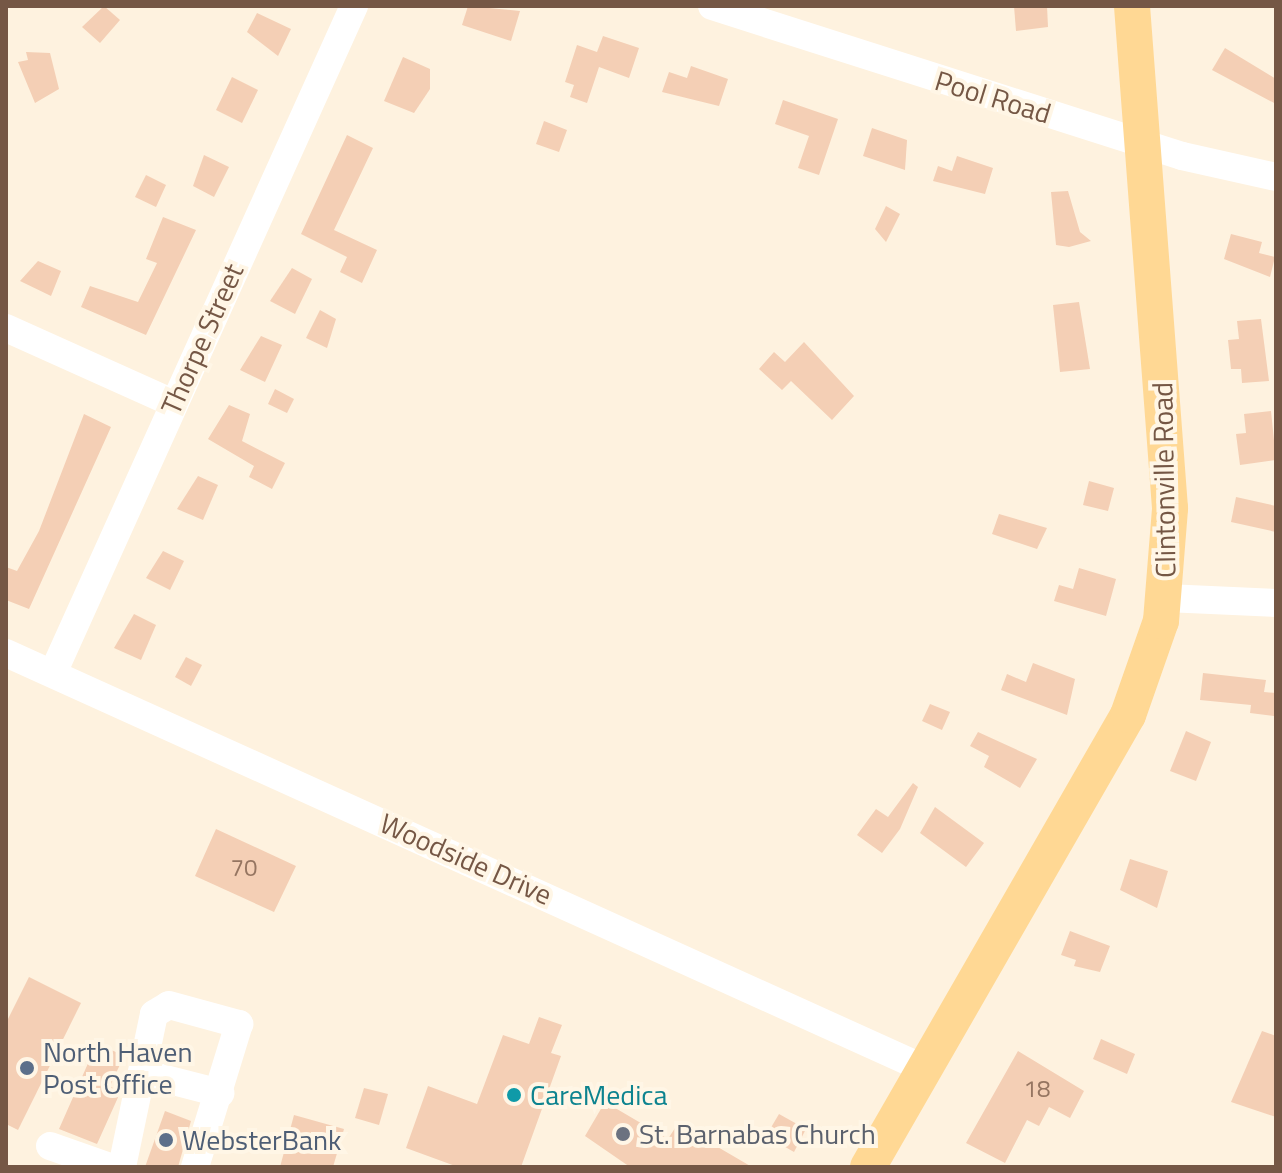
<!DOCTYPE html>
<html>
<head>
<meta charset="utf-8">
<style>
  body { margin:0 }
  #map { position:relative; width:1282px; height:1173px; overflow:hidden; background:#fef2df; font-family:"Titillium Web",sans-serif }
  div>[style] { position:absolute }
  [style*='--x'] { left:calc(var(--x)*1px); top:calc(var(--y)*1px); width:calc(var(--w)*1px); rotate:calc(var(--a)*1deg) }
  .building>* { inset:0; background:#f4cfb5 }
  .minor>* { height:28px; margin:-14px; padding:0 14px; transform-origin:14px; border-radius:14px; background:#fff }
  .major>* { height:36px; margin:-18px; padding:0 18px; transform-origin:18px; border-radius:18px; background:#ffd894 }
  .dots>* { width:22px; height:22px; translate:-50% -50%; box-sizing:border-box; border:4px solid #fff6e6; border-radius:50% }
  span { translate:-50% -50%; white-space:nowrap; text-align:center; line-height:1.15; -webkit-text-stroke:8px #fff6e6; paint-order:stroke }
  .number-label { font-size:24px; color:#957561 }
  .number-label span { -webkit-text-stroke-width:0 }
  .street-label { font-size:28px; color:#755745 }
  .service-label { font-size:28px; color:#4e5e75 }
  .left { translate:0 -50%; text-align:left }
  .culture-label { font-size:28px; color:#0d838f }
  .worship-label { font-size:28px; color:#5b616d }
  .frame { position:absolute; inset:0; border:8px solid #755745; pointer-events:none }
</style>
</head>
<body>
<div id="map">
  <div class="building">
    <div style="clip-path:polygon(104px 6px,120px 20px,100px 43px,82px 27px)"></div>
    <div style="clip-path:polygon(468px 6px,520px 11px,511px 41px,462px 25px)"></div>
    <div style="clip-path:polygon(1014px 6px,1047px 6px,1048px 27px,1016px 31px)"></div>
    <div style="clip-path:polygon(257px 13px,291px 29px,278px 56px,247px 32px)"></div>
    <div style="clip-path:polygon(603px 36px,639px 48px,629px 78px,599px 67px,587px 103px,570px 97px,574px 85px,565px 82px,577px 45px,597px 52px)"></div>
    <div style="clip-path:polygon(1225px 48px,1276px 79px,1276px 104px,1212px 70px)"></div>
    <div style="clip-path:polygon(26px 52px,50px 53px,59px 89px,35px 103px,18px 62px,28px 60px)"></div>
    <div style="clip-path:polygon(403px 57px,430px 69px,430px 89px,414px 113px,384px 101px)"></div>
    <div style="clip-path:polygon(691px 66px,728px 79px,719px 106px,662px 92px,669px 72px,687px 78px)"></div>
    <div style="clip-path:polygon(232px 77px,258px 90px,242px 123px,216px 110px)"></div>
    <div style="clip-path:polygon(783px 100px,838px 119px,819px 175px,798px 168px,809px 136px,775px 124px)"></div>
    <div style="clip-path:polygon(544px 121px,567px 130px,559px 152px,536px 144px)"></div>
    <div style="clip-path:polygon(872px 128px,907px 140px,905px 170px,863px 156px)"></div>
    <div style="clip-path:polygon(347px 135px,373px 148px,334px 230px,377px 250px,362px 283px,340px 272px,347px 257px,301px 234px)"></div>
    <div style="clip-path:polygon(204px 155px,229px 167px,214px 197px,193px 186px)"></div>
    <div style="clip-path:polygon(957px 156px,993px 168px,985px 194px,933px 181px,938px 166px,952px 171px)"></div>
    <div style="clip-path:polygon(146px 175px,166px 185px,156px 207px,135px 197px)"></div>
    <div style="clip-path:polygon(1068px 191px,1080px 232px,1091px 241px,1069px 247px,1056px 245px,1051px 192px)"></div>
    <div style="clip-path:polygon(886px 206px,900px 214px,886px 242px,875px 229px)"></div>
    <div style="clip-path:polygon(163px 217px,196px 230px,146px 335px,81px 307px,90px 286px,138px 302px,157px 263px,146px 259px)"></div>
    <div style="clip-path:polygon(1231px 234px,1262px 242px,1259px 253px,1275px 257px,1270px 277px,1224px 259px)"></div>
    <div style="clip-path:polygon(38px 261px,61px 271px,51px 296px,20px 281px)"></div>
    <div style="clip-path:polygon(292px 268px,312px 279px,295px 314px,270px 301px)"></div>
    <div style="clip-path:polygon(1079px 302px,1090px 369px,1060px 372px,1053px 305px)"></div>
    <div style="clip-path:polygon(320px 310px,336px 319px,327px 348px,306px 338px)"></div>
    <div style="clip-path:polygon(1261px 319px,1269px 381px,1242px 383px,1241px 369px,1231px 369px,1228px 340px,1239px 339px,1237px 321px)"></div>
    <div style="clip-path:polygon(261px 336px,282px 345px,265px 382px,240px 370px)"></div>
    <div style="clip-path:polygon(804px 342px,854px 396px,832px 420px,791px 381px,782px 390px,759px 369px,774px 352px,785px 362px)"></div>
    <div style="clip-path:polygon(275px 389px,294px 399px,287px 413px,268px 404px)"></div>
    <div style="clip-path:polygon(229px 405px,250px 414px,242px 441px,285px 463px,272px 489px,249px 477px,254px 466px,208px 439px)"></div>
    <div style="clip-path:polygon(1271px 411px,1276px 460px,1240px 465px,1236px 434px,1246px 433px,1244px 414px)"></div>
    <div style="clip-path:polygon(84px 414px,111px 427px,29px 609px,6px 600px,6px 567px,17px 571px,39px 531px)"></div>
    <div style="clip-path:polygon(198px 476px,218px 485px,203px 520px,177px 509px)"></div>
    <div style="clip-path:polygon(1089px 481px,1114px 488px,1108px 511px,1083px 505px)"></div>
    <div style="clip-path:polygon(1236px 497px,1276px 506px,1276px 532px,1231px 522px)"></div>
    <div style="clip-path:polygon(999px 514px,1047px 528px,1037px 549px,992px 534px)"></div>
    <div style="clip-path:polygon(163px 551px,184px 561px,170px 590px,146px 578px)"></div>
    <div style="clip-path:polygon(1079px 568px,1116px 579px,1106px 616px,1054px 601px,1059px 585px,1073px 589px)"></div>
    <div style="clip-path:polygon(134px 614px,156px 625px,141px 660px,114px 648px)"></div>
    <div style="clip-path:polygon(186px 657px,202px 665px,191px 686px,175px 677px)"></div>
    <div style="clip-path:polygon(1033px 663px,1075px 679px,1067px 715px,1001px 690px,1007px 674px,1026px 682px)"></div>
    <div style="clip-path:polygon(1203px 673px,1266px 680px,1264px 692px,1276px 693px,1274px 716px,1250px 713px,1251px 705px,1200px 700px)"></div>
    <div style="clip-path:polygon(930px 704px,950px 712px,942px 730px,922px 721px)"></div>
    <div style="clip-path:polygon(1186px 731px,1211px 742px,1196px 781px,1170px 771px)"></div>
    <div style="clip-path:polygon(978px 732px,1037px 759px,1020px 788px,984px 767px,989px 756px,970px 746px)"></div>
    <div style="clip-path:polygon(913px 783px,918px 787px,900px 829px,882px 853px,857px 835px,876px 809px,888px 817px)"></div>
    <div style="clip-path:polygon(935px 807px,984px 843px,966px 867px,920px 833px)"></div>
    <div style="clip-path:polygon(216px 829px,296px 866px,274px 912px,195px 876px)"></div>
    <div style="clip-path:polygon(1130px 859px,1168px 871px,1157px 908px,1120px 890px)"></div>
    <div style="clip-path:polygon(1070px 931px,1110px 946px,1100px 972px,1074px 966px,1076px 960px,1061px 955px)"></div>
    <div style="clip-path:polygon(29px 977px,81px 1003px,18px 1130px,6px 1124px,6px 1023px)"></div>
    <div style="clip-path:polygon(539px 1017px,562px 1025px,551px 1053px,561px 1056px,521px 1167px,458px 1167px,406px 1148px,428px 1086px,477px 1104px,503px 1035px,529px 1044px)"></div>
    <div style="clip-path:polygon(1262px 1031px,1276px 1036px,1276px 1117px,1231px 1102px)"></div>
    <div style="clip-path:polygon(1101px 1039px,1135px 1054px,1127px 1074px,1093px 1059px)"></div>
    <div style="clip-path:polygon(97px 1043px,124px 1056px,110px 1086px,120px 1093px,97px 1144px,59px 1129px)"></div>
    <div style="clip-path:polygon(1018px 1051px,1084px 1091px,1070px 1118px,1049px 1107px,1039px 1126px,1027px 1120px,1005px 1163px,966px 1143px)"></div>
    <div style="clip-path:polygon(364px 1088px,388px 1094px,379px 1125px,355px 1118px)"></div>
    <div style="clip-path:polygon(605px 1102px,668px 1139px,675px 1128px,692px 1132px,752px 1167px,630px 1167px,585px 1136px)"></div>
    <div style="clip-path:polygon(165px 1111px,191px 1121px,178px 1167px,145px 1167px)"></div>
    <div style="clip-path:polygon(779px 1114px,806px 1129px,794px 1152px,766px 1136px)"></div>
    <div style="clip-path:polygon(294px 1115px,344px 1129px,333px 1167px,280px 1167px)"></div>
  </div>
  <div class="minor">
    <div style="--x:712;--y:6;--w:493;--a:17.7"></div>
    <div style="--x:1182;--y:156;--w:96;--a:12.6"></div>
    <div style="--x:6;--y:328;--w:183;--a:24.2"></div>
    <div style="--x:1166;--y:598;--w:110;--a:2.6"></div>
    <div style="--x:6;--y:653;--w:1009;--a:24.35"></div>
    <div style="--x:53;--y:673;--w:732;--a:-65.71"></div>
    <div style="--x:142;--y:1073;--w:81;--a:14.4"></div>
    <div style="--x:50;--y:1146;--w:64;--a:19.3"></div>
    <div style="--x:122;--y:1167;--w:156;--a:-78.2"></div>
    <div style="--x:154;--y:1014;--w:17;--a:-31"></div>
    <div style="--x:169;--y:1005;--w:73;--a:15.2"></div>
    <div style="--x:239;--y:1024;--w:150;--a:107.1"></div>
  </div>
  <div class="major">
    <div style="--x:868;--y:1167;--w:521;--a:-60.09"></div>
    <div style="--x:1128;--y:715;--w:100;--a:-70.7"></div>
    <div style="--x:1161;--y:621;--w:113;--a:-85.4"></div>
    <div style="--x:1170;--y:508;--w:503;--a:-94.33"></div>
  </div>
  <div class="dots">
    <div style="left:27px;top:1068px;background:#5c6f8a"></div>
    <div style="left:514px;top:1095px;background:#0f9aa8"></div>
    <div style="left:623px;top:1134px;background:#6b7280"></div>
    <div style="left:166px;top:1140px;background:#5c6f8a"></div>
  </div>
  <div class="number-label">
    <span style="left:244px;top:868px">70</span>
    <span style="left:1037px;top:1089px">18</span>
  </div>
  <div class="street-label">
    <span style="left:993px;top:97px;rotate:17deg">Pool Road</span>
    <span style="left:202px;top:339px;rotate:-66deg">Thorpe Street</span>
    <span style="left:1164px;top:480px;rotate:-91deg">Clintonville Road</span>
    <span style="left:466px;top:859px;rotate:24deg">Woodside Drive</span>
  </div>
  <div class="service-label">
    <span class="left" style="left:43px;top:1068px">North Haven<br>Post Office</span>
    <span class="left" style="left:182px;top:1140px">WebsterBank</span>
  </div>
  <div class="culture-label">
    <span class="left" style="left:530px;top:1095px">CareMedica</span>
  </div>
  <div class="worship-label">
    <span class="left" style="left:639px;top:1134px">St. Barnabas Church</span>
  </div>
  <div class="frame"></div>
</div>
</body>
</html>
